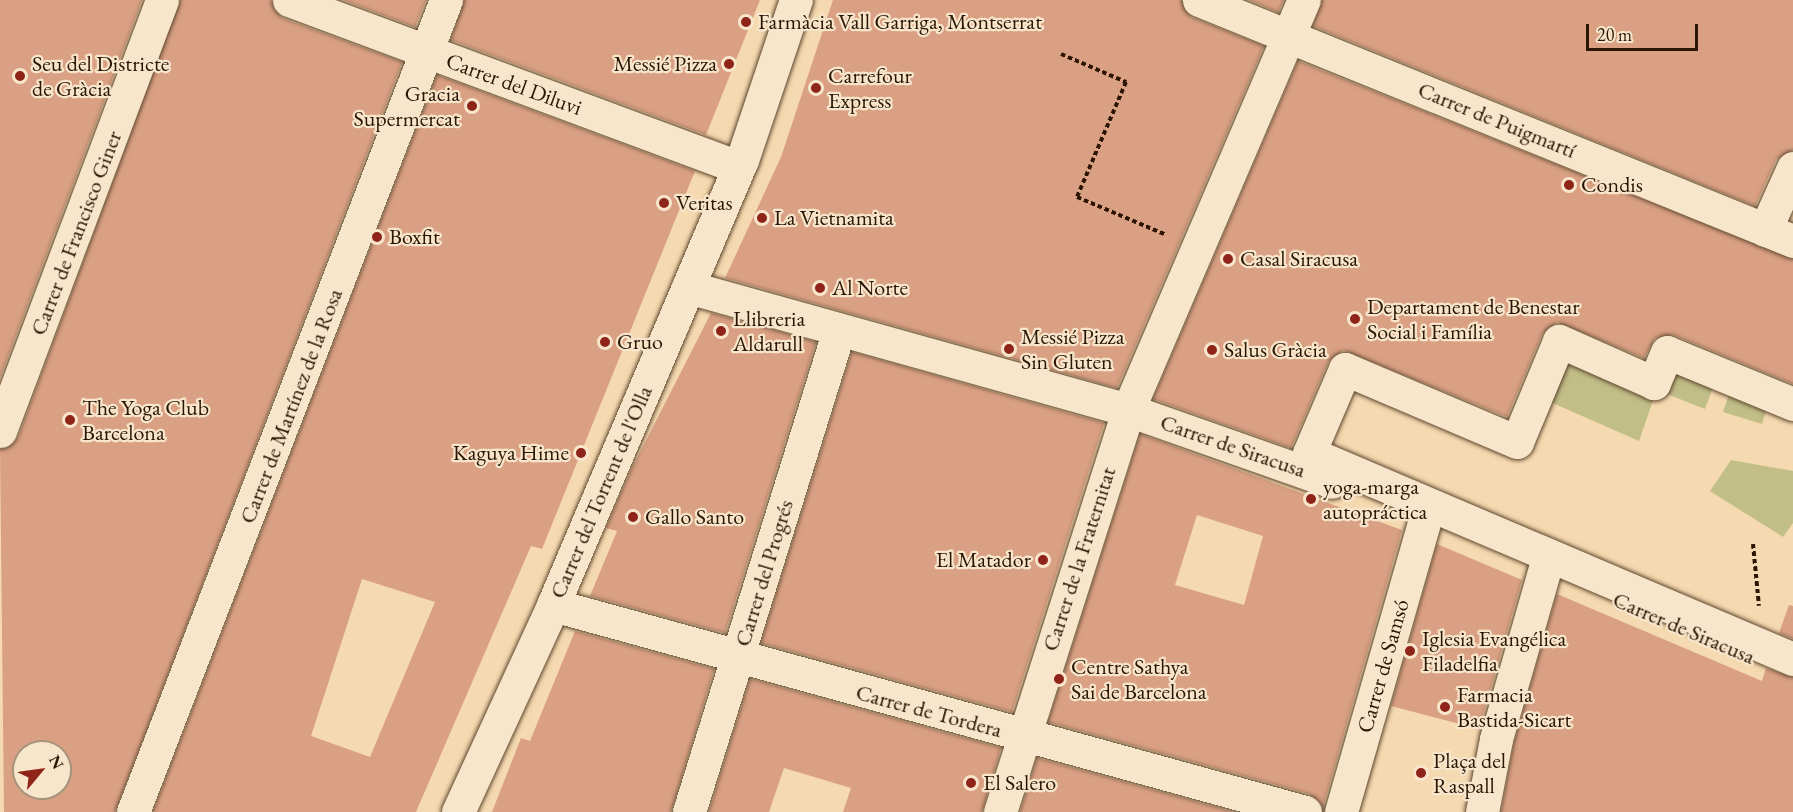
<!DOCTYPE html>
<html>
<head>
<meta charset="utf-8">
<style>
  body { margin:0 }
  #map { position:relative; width:1793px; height:812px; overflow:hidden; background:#f5d9b0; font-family:"EB Garamond",serif }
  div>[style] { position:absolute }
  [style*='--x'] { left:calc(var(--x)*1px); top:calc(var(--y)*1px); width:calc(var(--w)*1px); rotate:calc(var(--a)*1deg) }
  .green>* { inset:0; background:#c1be88 }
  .building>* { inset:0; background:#daa083 }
  .path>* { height:4px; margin-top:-2px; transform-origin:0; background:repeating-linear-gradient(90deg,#2c1603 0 4.5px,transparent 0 7.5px) }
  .roads { filter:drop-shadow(0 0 2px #5e472e) drop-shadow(0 0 2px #5e472e) }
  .street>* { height:33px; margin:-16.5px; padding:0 16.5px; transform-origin:16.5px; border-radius:16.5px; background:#f8e6cc }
  .dots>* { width:16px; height:16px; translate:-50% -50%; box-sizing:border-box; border:3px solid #f8e6cc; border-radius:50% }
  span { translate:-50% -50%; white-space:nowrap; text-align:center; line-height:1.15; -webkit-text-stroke:4.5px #f8e6cc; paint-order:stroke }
  .poi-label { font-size:22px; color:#2c1603 }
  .left { translate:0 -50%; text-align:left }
  .right { translate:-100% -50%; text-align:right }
  .street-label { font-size:22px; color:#2c1603 }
  .north { position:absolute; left:12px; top:740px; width:60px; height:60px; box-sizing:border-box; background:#f8e6cc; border:2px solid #a6937c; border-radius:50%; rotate:61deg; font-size:16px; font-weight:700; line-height:24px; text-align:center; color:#2c1603 }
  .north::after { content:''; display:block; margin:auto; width:21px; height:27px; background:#8f2418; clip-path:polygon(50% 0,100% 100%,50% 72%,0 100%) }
  .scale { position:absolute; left:1586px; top:24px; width:112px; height:27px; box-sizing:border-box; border:3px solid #2c1603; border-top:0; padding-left:8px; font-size:18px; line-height:21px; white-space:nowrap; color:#2c1603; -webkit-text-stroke:4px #f8e6cc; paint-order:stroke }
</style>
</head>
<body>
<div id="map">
  <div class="green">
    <div style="clip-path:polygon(1562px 345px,1657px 389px,1639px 441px,1539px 397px)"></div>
    <div style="clip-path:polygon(1674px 362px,1716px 379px,1705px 409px,1662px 392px)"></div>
    <div style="clip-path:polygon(1731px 388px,1769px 401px,1762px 424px,1723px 412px)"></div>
    <div style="clip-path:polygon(1731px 460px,1793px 471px,1793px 523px,1783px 537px,1710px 491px)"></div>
  </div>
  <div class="building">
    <div style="clip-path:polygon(0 0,142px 0,0 378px)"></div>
    <div style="clip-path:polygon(evenodd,180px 0,271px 0,282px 18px,402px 62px,115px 812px,4px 812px,0 449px,18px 438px,180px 0,24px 752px,60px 752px,60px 788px,24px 788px,24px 752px)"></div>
    <div style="clip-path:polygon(343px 0,426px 0,415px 27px)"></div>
    <div style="clip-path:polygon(464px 0,760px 0,706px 135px,451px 40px)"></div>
    <div style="clip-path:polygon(833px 0,1181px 0,1191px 17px,1264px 46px,1117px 388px,725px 278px,781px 157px)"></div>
    <div style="clip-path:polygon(1249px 0,1284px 0,1278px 12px)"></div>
    <div style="clip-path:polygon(1322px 0,1793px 0,1793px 150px,1776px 160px,1755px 206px,1313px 26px)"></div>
    <div style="clip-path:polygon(1298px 61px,1793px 259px,1793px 384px,1674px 335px,1655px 338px,1644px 358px,1557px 322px,1542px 334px,1507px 417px,1343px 350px,1328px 362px,1291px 448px,1153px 399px)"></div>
    <div style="clip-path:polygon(evenodd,437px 75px,695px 171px,542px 549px,531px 546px,416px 812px,153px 812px,437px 75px,362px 579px,435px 602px,370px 757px,311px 736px,362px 579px)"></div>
    <div style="clip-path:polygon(711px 313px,816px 342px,725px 633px,590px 596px,617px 531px,606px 528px,632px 468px)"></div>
    <div style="clip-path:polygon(852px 352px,1104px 423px,1012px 712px,761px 643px)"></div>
    <div style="clip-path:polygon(evenodd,1140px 434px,1402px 530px,1323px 807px,1310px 794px,1048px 722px,1140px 434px,1197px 515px,1263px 536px,1244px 605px,1175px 585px,1197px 515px)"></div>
    <div style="clip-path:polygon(1437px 544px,1522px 580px,1479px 729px,1391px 706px)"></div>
    <div style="clip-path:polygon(1557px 594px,1762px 681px,1766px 668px,1793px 677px,1793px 812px,1501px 812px,1514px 743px)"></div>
    <div style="clip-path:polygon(1789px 605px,1793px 606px,1793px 639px,1779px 633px)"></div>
    <div style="clip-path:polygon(575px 631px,714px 669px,671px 812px,492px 812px,521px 738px,530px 741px)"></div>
    <div style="clip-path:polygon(750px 679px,1001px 748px,982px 812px,843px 812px,851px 788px,784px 768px,769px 812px,709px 812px)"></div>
    <div style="clip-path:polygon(1037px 758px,1234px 812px,1020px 812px)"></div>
  </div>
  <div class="path">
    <div style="--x:1061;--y:54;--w:71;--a:23.3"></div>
    <div style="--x:1126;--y:82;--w:125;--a:113.1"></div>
    <div style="--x:1077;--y:197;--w:95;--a:23"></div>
    <div style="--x:1753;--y:544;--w:62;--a:84.5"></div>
  </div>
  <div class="roads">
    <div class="street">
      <div style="--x:289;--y:0;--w:479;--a:20.4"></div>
      <div style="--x:1199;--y:0;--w:641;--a:22.08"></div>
      <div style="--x:1765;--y:230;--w:68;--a:-65.7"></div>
      <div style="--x:688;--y:287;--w:457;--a:15.6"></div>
      <div style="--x:1128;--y:410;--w:216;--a:19.4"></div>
      <div style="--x:1793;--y:404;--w:136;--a:-157.6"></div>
      <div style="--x:1667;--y:352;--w:34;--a:113"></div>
      <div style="--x:1654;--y:383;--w:104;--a:-156.1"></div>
      <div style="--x:1559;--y:341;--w:109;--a:112.6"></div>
      <div style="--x:1517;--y:442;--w:187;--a:-157"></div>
      <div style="--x:1345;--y:369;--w:91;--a:113.2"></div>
      <div style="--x:1309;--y:453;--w:526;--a:23.06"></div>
      <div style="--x:0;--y:431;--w:460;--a:-69.4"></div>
      <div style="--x:553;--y:605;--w:780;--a:15.39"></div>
      <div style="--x:133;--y:812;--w:870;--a:-68.92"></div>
      <div style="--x:458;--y:812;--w:228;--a:-65.3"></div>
      <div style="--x:553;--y:605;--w:483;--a:-67"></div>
      <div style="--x:742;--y:160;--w:169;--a:-71.4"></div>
      <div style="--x:689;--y:812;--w:502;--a:-72.72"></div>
      <div style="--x:1000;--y:812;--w:422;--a:-72.3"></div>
      <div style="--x:1128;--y:410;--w:446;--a:-66.8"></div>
      <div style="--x:1341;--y:812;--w:305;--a:-74"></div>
      <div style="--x:1482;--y:812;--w:74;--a:-79.1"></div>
      <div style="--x:1496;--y:739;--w:178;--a:-74"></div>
    </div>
  </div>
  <div class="dots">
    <div style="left:746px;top:22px;background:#8f2418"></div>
    <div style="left:729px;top:64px;background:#8f2418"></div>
    <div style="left:20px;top:76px;background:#8f2418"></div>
    <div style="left:816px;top:88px;background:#8f2418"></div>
    <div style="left:472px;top:106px;background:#8f2418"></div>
    <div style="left:1569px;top:185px;background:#8f2418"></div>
    <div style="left:664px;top:203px;background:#8f2418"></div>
    <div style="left:762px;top:218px;background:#8f2418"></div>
    <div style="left:377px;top:237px;background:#8f2418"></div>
    <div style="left:1228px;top:259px;background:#8f2418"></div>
    <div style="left:820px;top:288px;background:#8f2418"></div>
    <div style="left:1355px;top:319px;background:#8f2418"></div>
    <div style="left:721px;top:331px;background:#8f2418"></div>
    <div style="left:605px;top:342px;background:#8f2418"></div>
    <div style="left:1009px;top:349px;background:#8f2418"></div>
    <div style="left:1212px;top:350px;background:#8f2418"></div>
    <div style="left:70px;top:420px;background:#8f2418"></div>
    <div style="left:581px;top:453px;background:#8f2418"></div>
    <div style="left:1311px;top:499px;background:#8f2418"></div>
    <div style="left:633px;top:517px;background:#8f2418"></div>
    <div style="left:1043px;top:560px;background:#8f2418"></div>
    <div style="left:1410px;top:651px;background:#8f2418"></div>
    <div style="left:1059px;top:679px;background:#8f2418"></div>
    <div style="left:1445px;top:707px;background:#8f2418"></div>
    <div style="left:1421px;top:773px;background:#8f2418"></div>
    <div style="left:971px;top:783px;background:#8f2418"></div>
  </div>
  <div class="poi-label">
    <span class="left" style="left:758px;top:22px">Farmàcia Vall Garriga, Montserrat</span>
    <span class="left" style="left:32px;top:76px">Seu del Districte<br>de Gràcia</span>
    <span class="right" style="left:717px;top:64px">Messié Pizza</span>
    <span class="left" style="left:828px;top:88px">Carrefour<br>Express</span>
    <span class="right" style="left:460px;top:106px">Gracia<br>Supermercat</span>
    <span class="left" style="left:1581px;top:185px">Condis</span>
    <span class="left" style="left:676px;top:203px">Veritas</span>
    <span class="left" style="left:774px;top:218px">La Vietnamita</span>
    <span class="left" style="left:389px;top:237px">Boxfit</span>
    <span class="left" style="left:1240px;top:259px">Casal Siracusa</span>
    <span class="left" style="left:832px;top:288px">Al Norte</span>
    <span class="left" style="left:1367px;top:319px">Departament de Benestar<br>Social i Família</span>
    <span class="left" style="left:733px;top:331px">Llibreria<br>Aldarull</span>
    <span class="left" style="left:1021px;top:349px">Messié Pizza<br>Sin Gluten</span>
    <span class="left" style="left:617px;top:342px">Gruo</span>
    <span class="left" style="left:1224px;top:350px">Salus Gràcia</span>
    <span class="left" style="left:82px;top:420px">The Yoga Club<br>Barcelona</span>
    <span class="right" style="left:569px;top:453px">Kaguya Hime</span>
    <span class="left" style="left:1323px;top:499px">yoga-marga<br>autopráctica</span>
    <span class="left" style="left:645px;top:517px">Gallo Santo</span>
    <span class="right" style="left:1031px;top:560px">El Matador</span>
    <span class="left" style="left:1422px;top:651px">Iglesia Evangélica<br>Filadelfia</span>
    <span class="left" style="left:1071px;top:679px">Centre Sathya<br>Sai de Barcelona</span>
    <span class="left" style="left:1457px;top:707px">Farmacia<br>Bastida-Sicart</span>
    <span class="left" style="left:1433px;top:773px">Plaça del<br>Raspall</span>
    <span class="left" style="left:983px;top:783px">El Salero</span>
  </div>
  <div class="street-label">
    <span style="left:514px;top:84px;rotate:20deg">Carrer del Diluvi</span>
    <span style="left:1497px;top:120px;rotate:22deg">Carrer de Puigmartí</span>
    <span style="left:76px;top:233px;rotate:-69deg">Carrer de Francisco Giner</span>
    <span style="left:291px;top:406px;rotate:-69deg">Carrer de Martínez de la Rosa</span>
    <span style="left:1233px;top:446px;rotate:19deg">Carrer de Siracusa</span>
    <span style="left:601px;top:492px;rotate:-67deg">Carrer del Torrent de l'Olla</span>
    <span style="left:1079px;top:559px;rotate:-72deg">Carrer de la Fraternitat</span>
    <span style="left:764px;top:573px;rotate:-73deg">Carrer del Progrés</span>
    <span style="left:1684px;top:628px;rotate:23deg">Carrer de Siracusa</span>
    <span style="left:1383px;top:666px;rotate:-74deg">Carrer de Samsó</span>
    <span style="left:929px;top:711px;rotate:15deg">Carrer de Tordera</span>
  </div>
  <div class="north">N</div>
  <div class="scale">20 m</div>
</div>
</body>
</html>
